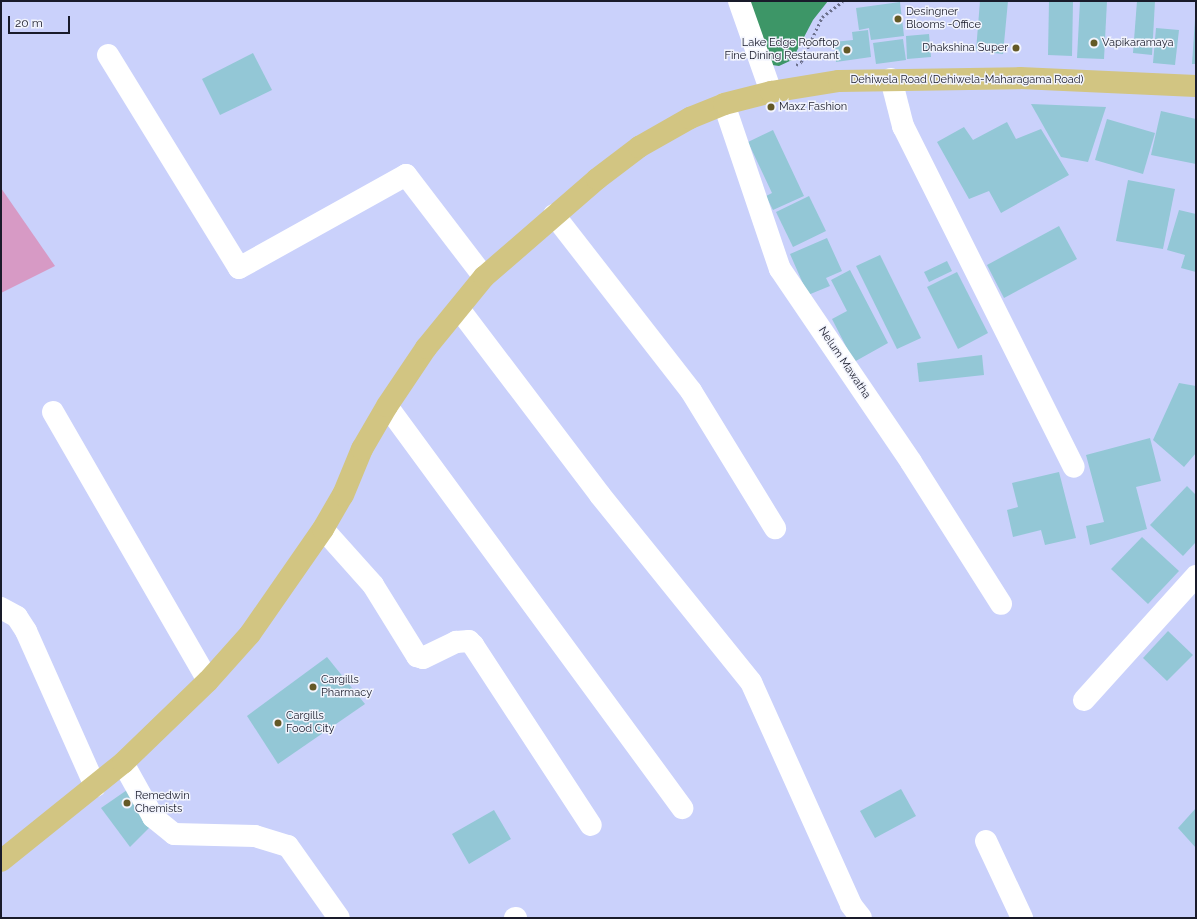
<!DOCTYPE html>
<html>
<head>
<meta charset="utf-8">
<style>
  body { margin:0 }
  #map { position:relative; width:1197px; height:919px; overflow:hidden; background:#cad1fb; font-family:Raleway,sans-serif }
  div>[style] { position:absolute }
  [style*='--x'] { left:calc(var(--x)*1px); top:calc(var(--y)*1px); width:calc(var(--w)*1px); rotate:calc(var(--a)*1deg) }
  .green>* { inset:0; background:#d79ac5 }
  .water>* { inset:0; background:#3d9667 }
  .building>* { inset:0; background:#93c7d6 }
  .path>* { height:2.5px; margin-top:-1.25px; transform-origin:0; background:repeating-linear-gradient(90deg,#6c708c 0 2px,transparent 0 5px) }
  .minor>* { height:22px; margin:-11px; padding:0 11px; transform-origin:11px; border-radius:11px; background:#fff }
  .tertiary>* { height:22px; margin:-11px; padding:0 11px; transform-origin:11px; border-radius:11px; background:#fff }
  .primary>* { height:22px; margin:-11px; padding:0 11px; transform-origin:11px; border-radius:11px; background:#d2c582 }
  .dots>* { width:11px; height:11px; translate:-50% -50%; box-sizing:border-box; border:2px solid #f2f4fd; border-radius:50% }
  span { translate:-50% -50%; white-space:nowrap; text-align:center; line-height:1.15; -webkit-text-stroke:3px #f2f4fd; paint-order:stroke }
  .poi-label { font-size:11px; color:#191b2a }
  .left { translate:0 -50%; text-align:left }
  .right { translate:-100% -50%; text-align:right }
  .street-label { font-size:11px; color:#191b2a }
  .frame { position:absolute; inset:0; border:2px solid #191b2a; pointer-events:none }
  .scale { position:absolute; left:8px; top:16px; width:62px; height:18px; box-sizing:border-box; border:2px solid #191b2a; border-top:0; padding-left:5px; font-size:12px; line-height:14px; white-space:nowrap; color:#191b2a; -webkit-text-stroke:3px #f2f4fd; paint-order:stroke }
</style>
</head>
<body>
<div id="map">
  <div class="green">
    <div style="clip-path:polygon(1px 188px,55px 266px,1px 293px)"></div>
  </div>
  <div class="water">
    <div style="clip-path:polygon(747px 1px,828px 1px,813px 20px,792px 60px,779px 66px,772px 65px)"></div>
  </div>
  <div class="building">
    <div style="clip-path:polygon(980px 1px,1008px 1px,1003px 54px,976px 51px)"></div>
    <div style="clip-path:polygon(1049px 1px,1073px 1px,1072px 56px,1048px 55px)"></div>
    <div style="clip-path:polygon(1080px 1px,1107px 1px,1104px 59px,1077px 58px)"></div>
    <div style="clip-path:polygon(1137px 1px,1155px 1px,1152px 55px,1133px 53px)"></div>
    <div style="clip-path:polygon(900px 2px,904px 36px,871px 40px,869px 28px,859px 30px,856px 8px)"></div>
    <div style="clip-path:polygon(1195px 19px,1196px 19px,1196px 64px,1192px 64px)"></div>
    <div style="clip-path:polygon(1156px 28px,1179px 30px,1175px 65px,1153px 63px)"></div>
    <div style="clip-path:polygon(868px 30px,871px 57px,836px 62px,834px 42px,853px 40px,852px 32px)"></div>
    <div style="clip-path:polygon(929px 34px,931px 57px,907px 59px,906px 36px)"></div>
    <div style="clip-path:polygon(903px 39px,906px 60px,876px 64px,873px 43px)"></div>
    <div style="clip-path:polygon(253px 53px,272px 90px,220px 115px,202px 79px)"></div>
    <div style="clip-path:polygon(1031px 104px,1106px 107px,1088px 162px,1061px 157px)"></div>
    <div style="clip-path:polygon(1161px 111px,1196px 119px,1196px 164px,1151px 155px)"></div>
    <div style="clip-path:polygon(1107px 119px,1155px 133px,1143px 174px,1095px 160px)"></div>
    <div style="clip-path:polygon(1007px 122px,1016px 139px,1041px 129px,1069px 175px,1001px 213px,989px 191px,969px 199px,937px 142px,964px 127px,973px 140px)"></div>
    <div style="clip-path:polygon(773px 130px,804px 196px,773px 210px,766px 196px,772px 193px,748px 142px)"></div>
    <div style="clip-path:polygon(1128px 180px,1175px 189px,1163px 249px,1116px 241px)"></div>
    <div style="clip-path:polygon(809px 196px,826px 231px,793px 247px,776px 212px)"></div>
    <div style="clip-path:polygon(1179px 210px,1196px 214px,1196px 272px,1181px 268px,1185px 255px,1167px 250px)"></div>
    <div style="clip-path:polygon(1059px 226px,1077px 259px,1004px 298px,987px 265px)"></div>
    <div style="clip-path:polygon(827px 238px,842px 271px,826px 278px,830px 286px,808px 295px,790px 254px)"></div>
    <div style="clip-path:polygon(880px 255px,921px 338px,897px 349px,856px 266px)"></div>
    <div style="clip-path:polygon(947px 261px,952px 271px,929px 282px,924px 272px)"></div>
    <div style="clip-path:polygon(850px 270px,888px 343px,854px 362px,832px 319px,847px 311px,831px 280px)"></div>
    <div style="clip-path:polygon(957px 272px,988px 333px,958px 349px,927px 287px)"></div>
    <div style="clip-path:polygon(982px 355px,984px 375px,919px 382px,917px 363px)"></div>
    <div style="clip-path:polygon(1179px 383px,1196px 386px,1196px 453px,1184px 467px,1153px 440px)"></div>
    <div style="clip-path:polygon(1150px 438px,1161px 481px,1136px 487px,1147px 529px,1090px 545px,1086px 526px,1104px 522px,1086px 455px)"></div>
    <div style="clip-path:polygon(1059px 472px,1076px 538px,1045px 545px,1041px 530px,1013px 537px,1007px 510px,1018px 507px,1012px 483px)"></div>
    <div style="clip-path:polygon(1187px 486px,1196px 495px,1196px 542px,1183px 556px,1150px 525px)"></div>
    <div style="clip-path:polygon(1142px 537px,1179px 571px,1148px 604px,1111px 569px)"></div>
    <div style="clip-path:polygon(1168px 631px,1193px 655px,1167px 681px,1143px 658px)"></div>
    <div style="clip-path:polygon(327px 657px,365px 704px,278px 764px,247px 716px)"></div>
    <div style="clip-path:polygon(901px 789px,916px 816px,875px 838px,860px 811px)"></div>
    <div style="clip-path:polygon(127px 790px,152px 825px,130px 847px,101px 808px)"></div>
    <div style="clip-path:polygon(1196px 808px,1196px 848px,1178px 828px)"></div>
    <div style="clip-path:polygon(494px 810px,511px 839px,469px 864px,452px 834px)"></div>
  </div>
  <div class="path">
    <div style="--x:796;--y:65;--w:6;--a:-31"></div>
    <div style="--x:801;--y:62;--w:50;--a:-65"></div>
    <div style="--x:822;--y:17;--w:26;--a:-37"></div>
  </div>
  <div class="minor">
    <div style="--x:108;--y:55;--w:250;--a:58.4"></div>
    <div style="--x:239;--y:268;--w:191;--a:-29.1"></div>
    <div style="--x:406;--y:175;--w:128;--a:52.6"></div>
    <div style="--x:891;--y:79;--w:49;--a:75.7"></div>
    <div style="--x:903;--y:126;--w:381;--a:63.4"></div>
    <div style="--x:724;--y:104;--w:174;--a:71.3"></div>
    <div style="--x:780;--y:269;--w:233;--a:55.8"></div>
    <div style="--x:911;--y:462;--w:168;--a:57.6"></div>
    <div style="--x:554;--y:215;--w:223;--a:52.1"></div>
    <div style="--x:691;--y:391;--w:161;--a:58.5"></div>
    <div style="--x:459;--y:309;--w:233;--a:52.8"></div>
    <div style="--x:600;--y:495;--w:240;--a:51.1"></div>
    <div style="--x:751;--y:682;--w:244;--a:65.8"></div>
    <div style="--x:851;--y:905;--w:16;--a:52"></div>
    <div style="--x:387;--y:406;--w:499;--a:53.7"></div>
    <div style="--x:53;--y:412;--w:310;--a:60"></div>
    <div style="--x:323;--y:529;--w:75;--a:48.2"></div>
    <div style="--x:373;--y:585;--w:84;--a:58.2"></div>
    <div style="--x:417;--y:656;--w:6;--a:18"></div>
    <div style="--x:423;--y:658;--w:37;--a:-26"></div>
    <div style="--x:456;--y:642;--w:13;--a:-4"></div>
    <div style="--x:469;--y:641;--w:6;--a:45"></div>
    <div style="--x:473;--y:645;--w:215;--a:56.8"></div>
    <div style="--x:1;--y:608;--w:18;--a:29"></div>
    <div style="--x:17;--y:617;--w:17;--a:57"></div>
    <div style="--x:26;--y:631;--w:170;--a:66"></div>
    <div style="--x:1084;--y:700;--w:167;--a:-47.9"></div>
    <div style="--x:123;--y:763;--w:62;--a:60.9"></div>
    <div style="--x:153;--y:817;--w:27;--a:39"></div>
    <div style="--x:174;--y:834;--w:81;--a:1.4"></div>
    <div style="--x:255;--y:836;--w:34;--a:17"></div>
    <div style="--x:288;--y:846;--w:88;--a:54.7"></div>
    <div style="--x:986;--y:841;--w:85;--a:64.9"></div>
    <div style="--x:515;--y:918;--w:1;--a:0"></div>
  </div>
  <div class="tertiary">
    <div style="--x:739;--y:1;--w:96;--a:70.6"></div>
  </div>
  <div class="primary">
    <div style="--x:1;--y:861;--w:156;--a:-38.8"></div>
    <div style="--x:123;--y:763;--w:118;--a:-44"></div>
    <div style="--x:208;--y:681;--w:63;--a:-48.2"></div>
    <div style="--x:250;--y:634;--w:128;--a:-55.2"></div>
    <div style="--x:323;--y:529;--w:39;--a:-60"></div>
    <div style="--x:343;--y:495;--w:50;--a:-67.6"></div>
    <div style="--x:362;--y:449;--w:50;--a:-59.8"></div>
    <div style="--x:387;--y:406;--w:70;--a:-56.1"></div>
    <div style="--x:426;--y:348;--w:92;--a:-50.8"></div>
    <div style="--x:484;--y:277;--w:150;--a:-40.9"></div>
    <div style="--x:597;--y:179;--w:53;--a:-37.3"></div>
    <div style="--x:639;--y:147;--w:59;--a:-29.6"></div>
    <div style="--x:690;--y:118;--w:37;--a:-22"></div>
    <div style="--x:724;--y:104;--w:49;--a:-14.3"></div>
    <div style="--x:771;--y:92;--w:69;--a:-9.2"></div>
    <div style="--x:839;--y:81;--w:181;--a:-0.9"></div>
    <div style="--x:1020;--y:78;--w:176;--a:2.6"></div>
  </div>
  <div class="dots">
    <div style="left:898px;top:19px;background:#645926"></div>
    <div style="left:1094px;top:43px;background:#645926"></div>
    <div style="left:1016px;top:48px;background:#645926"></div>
    <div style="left:847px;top:50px;background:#645926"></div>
    <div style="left:771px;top:107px;background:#645926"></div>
    <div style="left:313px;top:687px;background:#645926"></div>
    <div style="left:278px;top:723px;background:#645926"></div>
    <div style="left:127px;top:803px;background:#645926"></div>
  </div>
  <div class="poi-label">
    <span class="left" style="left:906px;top:19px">Desingner<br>Blooms -Office</span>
    <span class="left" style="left:1102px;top:43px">Vapikaramaya</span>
    <span class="right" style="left:839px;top:50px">Lake Edge Rooftop<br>Fine Dining Restaurant</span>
    <span class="right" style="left:1008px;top:48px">Dhakshina Super</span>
    <span class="left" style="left:779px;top:107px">Maxz Fashion</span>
    <span class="left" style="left:321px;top:687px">Cargills<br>Pharmacy</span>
    <span class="left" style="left:286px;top:723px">Cargills<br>Food City</span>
    <span class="left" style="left:135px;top:803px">Remedwin<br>Chemists</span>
  </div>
  <div class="street-label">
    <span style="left:967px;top:80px">Dehiwela Road (Dehiwela-Maharagama Road)</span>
    <span style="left:844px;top:363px;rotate:56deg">Nelum Mawatha</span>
  </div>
  <div class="frame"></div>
  <div class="scale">20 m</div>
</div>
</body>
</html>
